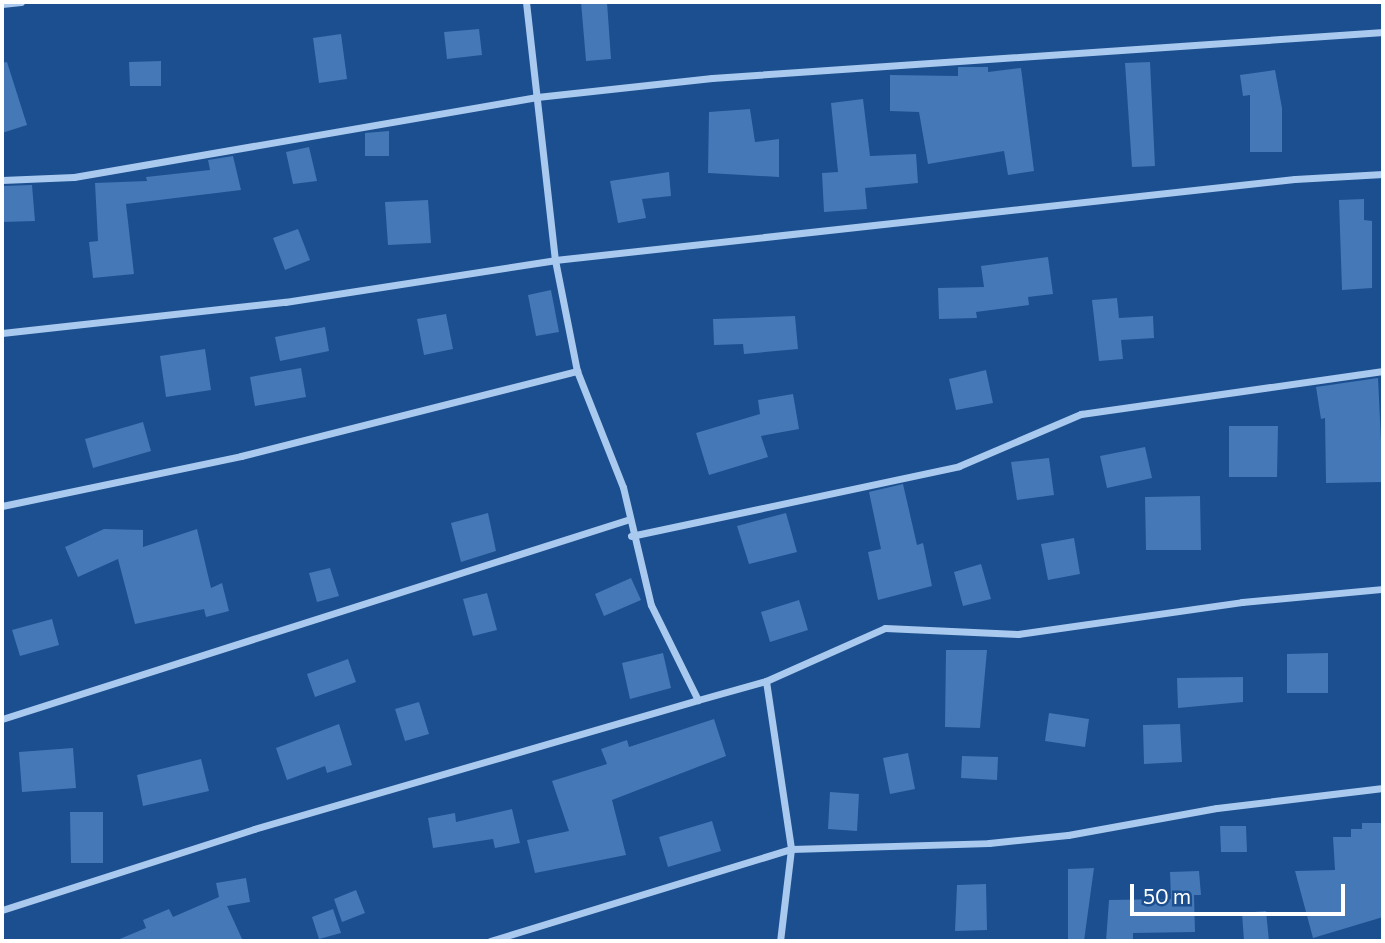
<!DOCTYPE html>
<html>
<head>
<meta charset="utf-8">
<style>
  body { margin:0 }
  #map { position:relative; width:1385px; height:943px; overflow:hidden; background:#1b4f8f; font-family:Commissioner,sans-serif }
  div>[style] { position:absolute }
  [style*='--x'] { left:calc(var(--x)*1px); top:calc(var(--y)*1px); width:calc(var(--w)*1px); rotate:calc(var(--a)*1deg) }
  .building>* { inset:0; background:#4478b7 }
  .minor>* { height:7px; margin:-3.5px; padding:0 3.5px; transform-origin:3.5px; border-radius:3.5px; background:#a9c9ee }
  span { translate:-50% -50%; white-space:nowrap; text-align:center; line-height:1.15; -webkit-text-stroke:5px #1b4f8f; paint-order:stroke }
  .frame { position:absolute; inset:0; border:4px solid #fff; pointer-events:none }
  .scale { position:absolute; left:1130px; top:884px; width:215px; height:32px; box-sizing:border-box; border:4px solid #fff; border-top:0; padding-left:9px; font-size:21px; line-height:24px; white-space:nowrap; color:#fff; -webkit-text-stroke:5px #1b4f8f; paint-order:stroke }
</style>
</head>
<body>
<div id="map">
  <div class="building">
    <div style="clip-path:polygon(581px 2px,607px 2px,611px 59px,586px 61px)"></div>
    <div style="clip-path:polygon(479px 29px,482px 55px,447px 59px,444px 32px)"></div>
    <div style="clip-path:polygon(341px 34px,347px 79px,319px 83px,313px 38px)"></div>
    <div style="clip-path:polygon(161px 61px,161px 86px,130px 86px,129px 62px)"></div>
    <div style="clip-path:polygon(7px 62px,27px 125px,2px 133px,2px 63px)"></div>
    <div style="clip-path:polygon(1150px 62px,1155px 166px,1132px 167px,1125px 63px)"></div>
    <div style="clip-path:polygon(958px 67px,988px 67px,988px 72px,1021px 68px,1034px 171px,1008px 175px,1004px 151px,928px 164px,919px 112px,890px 111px,890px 75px,958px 76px)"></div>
    <div style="clip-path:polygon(1275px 70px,1282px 108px,1282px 152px,1250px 152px,1250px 95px,1243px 96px,1240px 75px)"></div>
    <div style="clip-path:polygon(863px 99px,870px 156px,916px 154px,918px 183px,865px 188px,867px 209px,824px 212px,822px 173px,838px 172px,831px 103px)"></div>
    <div style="clip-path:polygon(750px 109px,755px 142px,779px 139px,779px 177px,708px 173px,709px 112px)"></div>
    <div style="clip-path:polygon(389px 131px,389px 156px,365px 156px,365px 133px)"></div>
    <div style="clip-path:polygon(309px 147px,317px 181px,293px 184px,286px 152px)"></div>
    <div style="clip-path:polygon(233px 156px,241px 190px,126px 204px,134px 274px,93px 278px,89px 242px,98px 241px,95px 183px,147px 181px,146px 177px,210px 170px,208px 160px)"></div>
    <div style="clip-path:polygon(669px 172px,671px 196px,642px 199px,646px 218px,618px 223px,610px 181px)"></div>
    <div style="clip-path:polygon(32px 185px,35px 221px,2px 222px,3px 186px)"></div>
    <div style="clip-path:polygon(1364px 199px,1364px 220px,1372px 221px,1372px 288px,1342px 290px,1339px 200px)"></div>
    <div style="clip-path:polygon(428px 200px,431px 243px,388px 245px,385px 202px)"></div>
    <div style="clip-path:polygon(298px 229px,310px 260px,285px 270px,273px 238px)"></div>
    <div style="clip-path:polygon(1048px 257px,1053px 294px,1028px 297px,1029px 305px,976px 312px,977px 318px,939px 319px,938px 288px,984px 287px,981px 266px)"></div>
    <div style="clip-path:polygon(551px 290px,559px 332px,536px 336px,528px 295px)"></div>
    <div style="clip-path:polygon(1117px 298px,1119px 318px,1153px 316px,1154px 338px,1121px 340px,1123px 359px,1099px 361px,1092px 300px)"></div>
    <div style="clip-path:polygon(446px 314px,453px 349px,424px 355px,417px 319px)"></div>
    <div style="clip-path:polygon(795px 316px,798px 349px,744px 354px,743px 344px,714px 345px,713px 319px)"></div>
    <div style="clip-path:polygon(325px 327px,329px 351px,280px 361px,275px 337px)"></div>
    <div style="clip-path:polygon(205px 349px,211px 390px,166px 397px,160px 356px)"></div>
    <div style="clip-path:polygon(301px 368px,306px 397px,255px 406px,250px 377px)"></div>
    <div style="clip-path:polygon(986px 370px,993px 403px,956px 410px,949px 379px)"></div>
    <div style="clip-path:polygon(1378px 378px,1383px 482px,1326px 483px,1325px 418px,1321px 419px,1316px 387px)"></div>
    <div style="clip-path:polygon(793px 394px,799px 429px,761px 436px,768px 457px,709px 475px,696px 433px,760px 414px,758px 400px)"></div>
    <div style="clip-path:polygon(143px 422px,151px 451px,93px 468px,85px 439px)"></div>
    <div style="clip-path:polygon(1229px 426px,1278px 426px,1277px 477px,1229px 477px)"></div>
    <div style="clip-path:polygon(1145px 447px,1152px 478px,1107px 488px,1100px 456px)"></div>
    <div style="clip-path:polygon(1049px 458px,1054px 495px,1017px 500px,1011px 462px)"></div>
    <div style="clip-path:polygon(903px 484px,917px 545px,923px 543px,932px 586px,878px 600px,868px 552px,881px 549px,869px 492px)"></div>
    <div style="clip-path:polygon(1200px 496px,1201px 550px,1146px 550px,1145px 497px)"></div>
    <div style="clip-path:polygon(488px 513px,496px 551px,461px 562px,451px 523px)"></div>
    <div style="clip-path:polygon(786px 513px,797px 552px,749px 564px,737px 526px)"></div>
    <div style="clip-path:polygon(104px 529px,143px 530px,143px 547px,197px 529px,211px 588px,222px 583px,229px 611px,206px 617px,204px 609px,135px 624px,118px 559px,78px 577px,65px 547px)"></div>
    <div style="clip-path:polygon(1074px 538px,1080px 574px,1048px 580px,1041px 544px)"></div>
    <div style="clip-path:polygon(981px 564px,991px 599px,963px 606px,954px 572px)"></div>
    <div style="clip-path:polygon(330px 568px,339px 596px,317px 602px,309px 573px)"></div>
    <div style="clip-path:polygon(631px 578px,641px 600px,604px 616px,595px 594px)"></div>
    <div style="clip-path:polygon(487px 593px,497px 630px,473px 636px,463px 599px)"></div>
    <div style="clip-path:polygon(799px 600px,808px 630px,770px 642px,761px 612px)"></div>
    <div style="clip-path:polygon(52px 619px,59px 645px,20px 656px,12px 630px)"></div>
    <div style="clip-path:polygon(946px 650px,987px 650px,980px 728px,945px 727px)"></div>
    <div style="clip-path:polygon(663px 653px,671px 688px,630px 699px,622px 663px)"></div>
    <div style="clip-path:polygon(1328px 653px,1328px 693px,1287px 693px,1287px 654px)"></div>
    <div style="clip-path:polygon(348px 659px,356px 682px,315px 697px,307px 674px)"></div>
    <div style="clip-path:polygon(1243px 677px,1243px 702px,1178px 708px,1177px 678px)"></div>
    <div style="clip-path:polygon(419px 702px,429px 734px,405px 741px,395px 709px)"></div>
    <div style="clip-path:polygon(1049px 713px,1089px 719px,1085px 747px,1045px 741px)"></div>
    <div style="clip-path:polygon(714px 719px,726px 756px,612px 800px,626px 855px,535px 873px,527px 840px,569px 831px,552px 781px,607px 764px,601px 749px,627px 740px,629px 747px)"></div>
    <div style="clip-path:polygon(339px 724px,352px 765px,327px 773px,325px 766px,287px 780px,276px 748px)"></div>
    <div style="clip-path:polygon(1180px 724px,1182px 762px,1144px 764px,1143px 725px)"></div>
    <div style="clip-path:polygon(73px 748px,76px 788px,22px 792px,19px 752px)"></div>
    <div style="clip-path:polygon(908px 753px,915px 789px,890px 794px,883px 758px)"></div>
    <div style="clip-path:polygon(962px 756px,998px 757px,997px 780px,961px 778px)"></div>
    <div style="clip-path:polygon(201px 759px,209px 791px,143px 806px,137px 775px)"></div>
    <div style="clip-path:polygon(830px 792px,859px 794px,857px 831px,828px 829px)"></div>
    <div style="clip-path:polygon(512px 809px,520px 843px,495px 848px,493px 839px,433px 848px,428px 818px,455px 813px,456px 822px)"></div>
    <div style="clip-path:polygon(70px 812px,103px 812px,103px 863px,71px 863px)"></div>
    <div style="clip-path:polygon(712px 821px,721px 851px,668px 867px,659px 837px)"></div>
    <div style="clip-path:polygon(1362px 823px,1383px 823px,1383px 917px,1313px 938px,1295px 871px,1335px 870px,1333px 837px,1351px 837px,1351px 829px,1362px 829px)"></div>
    <div style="clip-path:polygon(1220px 826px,1246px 826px,1247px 852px,1221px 852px)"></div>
    <div style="clip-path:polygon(1094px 868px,1084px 941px,1068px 941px,1068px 869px)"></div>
    <div style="clip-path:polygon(1199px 871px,1201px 895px,1194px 895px,1195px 932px,1133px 933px,1133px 941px,1106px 941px,1109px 900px,1171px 899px,1170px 872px)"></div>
    <div style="clip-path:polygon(246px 878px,250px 902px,227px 906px,243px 941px,115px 941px,146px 928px,143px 920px,169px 909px,173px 917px,219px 897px,216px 883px)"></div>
    <div style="clip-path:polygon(986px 884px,987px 930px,955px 931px,957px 885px)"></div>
    <div style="clip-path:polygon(356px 890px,365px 913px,342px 922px,334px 899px)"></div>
    <div style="clip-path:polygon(333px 909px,341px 933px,319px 939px,312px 917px)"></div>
    <div style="clip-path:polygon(1266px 911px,1269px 941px,1244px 941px,1242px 913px)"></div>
  </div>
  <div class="minor">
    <div style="--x:526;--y:2;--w:260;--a:83.6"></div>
    <div style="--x:555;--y:260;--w:113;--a:78.8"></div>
    <div style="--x:577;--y:371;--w:125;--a:68.4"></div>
    <div style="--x:623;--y:487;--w:121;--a:76.7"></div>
    <div style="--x:651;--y:605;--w:106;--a:63.7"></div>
    <div style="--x:698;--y:700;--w:71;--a:-15.6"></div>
    <div style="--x:766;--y:681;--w:130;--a:-24"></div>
    <div style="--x:885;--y:628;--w:133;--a:2.6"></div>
    <div style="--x:1018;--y:634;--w:226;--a:-8.1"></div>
    <div style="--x:1242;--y:602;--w:142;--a:-5.3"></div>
    <div style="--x:2;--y:4;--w:19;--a:-6"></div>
    <div style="--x:2;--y:180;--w:72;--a:-2.4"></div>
    <div style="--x:74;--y:177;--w:470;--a:-9.8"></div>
    <div style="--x:537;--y:97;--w:176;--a:-6.2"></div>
    <div style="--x:712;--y:78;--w:673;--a:-3.92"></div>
    <div style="--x:2;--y:333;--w:285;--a:-6.3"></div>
    <div style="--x:285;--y:302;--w:273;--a:-8.8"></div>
    <div style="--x:555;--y:260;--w:744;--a:-6.25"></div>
    <div style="--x:1295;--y:179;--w:88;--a:-3.3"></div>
    <div style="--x:2;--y:506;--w:244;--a:-11.8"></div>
    <div style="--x:241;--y:456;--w:347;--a:-14.2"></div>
    <div style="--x:631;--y:536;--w:335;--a:-12"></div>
    <div style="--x:959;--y:466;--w:133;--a:-23.1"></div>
    <div style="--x:1081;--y:414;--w:305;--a:-8.1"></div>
    <div style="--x:766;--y:681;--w:170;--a:81.5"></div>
    <div style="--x:791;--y:849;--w:93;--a:96.8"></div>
    <div style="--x:2;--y:719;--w:659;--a:-17.67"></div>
    <div style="--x:2;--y:910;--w:265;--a:-17.8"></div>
    <div style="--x:254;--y:829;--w:462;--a:-16.2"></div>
    <div style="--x:490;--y:941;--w:315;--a:-17"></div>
    <div style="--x:791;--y:849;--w:198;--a:-1.7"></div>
    <div style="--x:989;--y:843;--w:79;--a:-5.8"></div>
    <div style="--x:1068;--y:835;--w:151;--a:-10.3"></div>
    <div style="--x:1217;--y:808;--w:167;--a:-6.9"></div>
  </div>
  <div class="frame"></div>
  <div class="scale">50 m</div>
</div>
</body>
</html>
